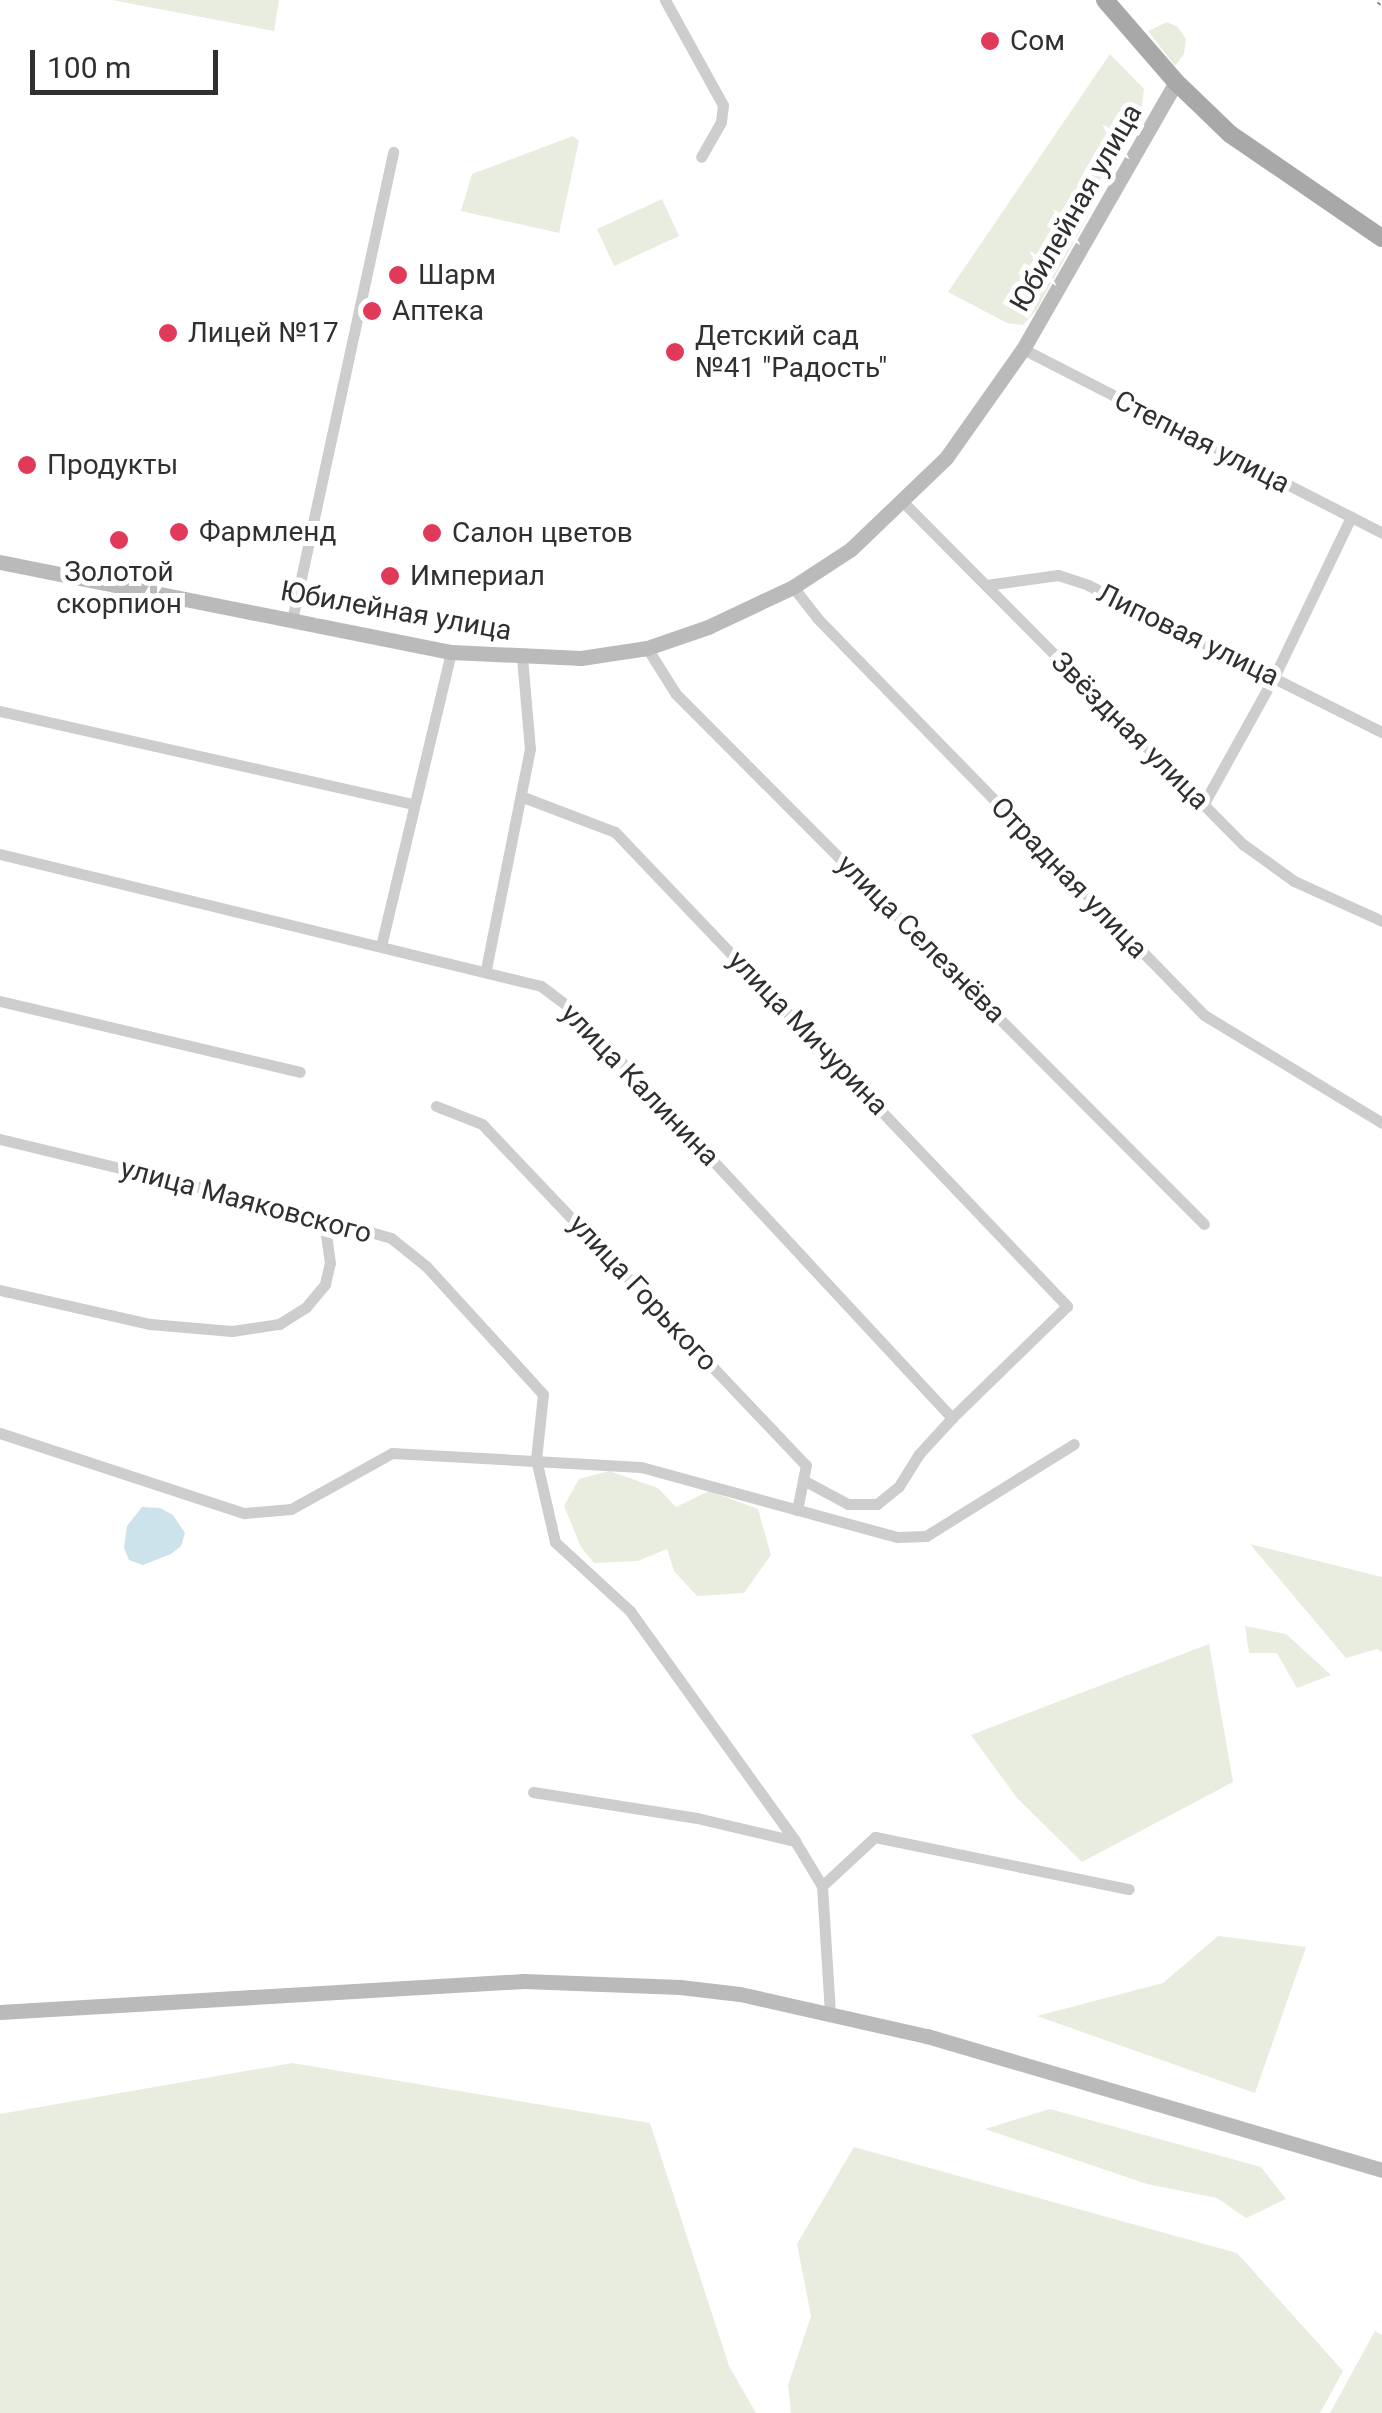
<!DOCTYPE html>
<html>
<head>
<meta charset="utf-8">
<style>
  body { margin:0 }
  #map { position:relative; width:1382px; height:2413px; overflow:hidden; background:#fff; font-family:Roboto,sans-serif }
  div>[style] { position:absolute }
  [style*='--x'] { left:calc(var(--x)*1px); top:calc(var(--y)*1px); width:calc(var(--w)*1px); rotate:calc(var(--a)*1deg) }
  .green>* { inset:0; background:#e8eddf }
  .water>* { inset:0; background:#cce3ec }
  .street>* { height:11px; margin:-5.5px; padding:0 5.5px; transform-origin:5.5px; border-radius:5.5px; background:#cdcdcd }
  .secondary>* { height:15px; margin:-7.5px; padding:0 7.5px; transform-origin:7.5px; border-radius:7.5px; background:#bababa }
  .primary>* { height:18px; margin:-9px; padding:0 9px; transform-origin:9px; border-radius:9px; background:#a8a8a8 }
  .rail>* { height:8px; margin-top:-4px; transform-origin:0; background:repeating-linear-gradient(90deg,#fff 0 11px,#858585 0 22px); box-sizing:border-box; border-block:2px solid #858585 }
  .dots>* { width:28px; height:28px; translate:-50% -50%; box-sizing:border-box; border:5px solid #fff; border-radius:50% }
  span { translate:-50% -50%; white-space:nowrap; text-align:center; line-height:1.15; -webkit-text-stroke:10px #fff; paint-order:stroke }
  .poi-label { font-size:28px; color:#303030 }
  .left { translate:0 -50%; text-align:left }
  .street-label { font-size:28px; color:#303030 }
  .scale { position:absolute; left:30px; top:50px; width:188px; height:45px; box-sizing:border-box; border:5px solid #303030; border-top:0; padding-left:12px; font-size:30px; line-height:35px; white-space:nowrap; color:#303030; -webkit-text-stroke:8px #fff; paint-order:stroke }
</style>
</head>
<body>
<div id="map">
  <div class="green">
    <div style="clip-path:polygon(112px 0,279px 0,274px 31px)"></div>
    <div style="clip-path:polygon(1167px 22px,1178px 27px,1186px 39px,1184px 54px,1175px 66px,1148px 31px)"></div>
    <div style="clip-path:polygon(1110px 54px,1144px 89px,1140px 121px,1036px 311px,1023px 325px,1007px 323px,948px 292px)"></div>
    <div style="clip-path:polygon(573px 136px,579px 141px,559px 233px,461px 211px,472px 174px)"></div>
    <div style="clip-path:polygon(662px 199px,679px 236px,614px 266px,597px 229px)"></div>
    <div style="clip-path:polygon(609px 1471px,658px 1488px,676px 1507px,709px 1491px,758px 1509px,771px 1555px,744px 1593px,697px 1596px,674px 1571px,667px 1549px,638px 1561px,594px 1563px,581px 1547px,564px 1506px,579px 1479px)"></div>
    <div style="clip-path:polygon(1250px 1544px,1382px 1577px,1382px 1652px,1377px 1649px,1346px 1658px)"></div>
    <div style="clip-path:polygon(1245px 1626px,1286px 1634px,1331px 1675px,1297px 1688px,1277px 1653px,1249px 1653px)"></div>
    <div style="clip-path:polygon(1209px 1644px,1233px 1782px,1082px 1862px,1017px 1798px,971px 1735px)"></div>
    <div style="clip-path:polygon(1218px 1936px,1306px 1947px,1255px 2093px,1037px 2016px,1163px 1983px)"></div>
    <div style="clip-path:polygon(292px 2063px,650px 2123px,729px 2366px,756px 2413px,0 2413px,0 2114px)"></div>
    <div style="clip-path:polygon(1050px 2109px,1261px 2167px,1286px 2199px,1246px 2218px,1217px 2198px,1147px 2184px,985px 2129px)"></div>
    <div style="clip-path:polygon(854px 2147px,1237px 2253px,1343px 2371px,1320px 2413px,791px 2413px,788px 2385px,811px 2316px,797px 2244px)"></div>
    <div style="clip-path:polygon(1375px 2331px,1382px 2335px,1382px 2413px,1330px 2413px)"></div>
  </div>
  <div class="water">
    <div style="clip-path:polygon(142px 1507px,160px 1508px,173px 1515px,185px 1533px,181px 1546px,171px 1554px,143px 1565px,129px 1560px,124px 1548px,127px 1526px)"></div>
  </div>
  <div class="street">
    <div style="--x:665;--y:0;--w:120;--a:61.1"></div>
    <div style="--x:723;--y:105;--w:17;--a:97"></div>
    <div style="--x:721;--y:122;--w:40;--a:119.7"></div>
    <div style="--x:1023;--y:349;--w:403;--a:27.1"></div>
    <div style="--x:904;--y:503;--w:482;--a:45.2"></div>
    <div style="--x:1244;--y:845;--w:62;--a:35.8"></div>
    <div style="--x:1294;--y:881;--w:97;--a:24.4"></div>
    <div style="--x:986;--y:585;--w:73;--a:-7.9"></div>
    <div style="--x:1058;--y:575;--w:32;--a:18"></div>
    <div style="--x:1088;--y:585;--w:329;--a:26.6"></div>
    <div style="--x:793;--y:587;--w:39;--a:52"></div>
    <div style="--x:817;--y:618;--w:554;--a:45.73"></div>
    <div style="--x:1204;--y:1015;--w:208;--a:31.2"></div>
    <div style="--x:292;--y:620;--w:479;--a:-77.8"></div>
    <div style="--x:647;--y:648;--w:54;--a:57.8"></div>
    <div style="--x:676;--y:694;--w:748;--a:45.11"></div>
    <div style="--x:0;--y:711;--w:423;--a:12.7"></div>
    <div style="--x:523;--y:797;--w:98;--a:20.8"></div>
    <div style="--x:615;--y:832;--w:655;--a:46.36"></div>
    <div style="--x:1067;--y:1306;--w:161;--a:135.8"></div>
    <div style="--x:952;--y:1418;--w:49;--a:132.5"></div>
    <div style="--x:919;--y:1454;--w:39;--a:122"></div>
    <div style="--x:898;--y:1487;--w:27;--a:141"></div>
    <div style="--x:877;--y:1504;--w:29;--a:180"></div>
    <div style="--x:848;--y:1504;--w:51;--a:-151.9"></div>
    <div style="--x:1203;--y:805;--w:146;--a:-61"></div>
    <div style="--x:1274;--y:677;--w:178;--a:-64.3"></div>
    <div style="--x:0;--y:854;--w:557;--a:13.71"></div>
    <div style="--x:541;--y:986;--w:40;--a:37"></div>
    <div style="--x:573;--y:1010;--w:557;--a:47.11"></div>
    <div style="--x:381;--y:946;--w:302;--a:-76.6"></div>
    <div style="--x:486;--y:969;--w:224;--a:-78.7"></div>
    <div style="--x:530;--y:749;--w:92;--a:-95"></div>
    <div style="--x:0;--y:1001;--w:308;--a:13.3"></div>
    <div style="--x:436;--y:1106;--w:49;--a:21.4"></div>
    <div style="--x:482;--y:1124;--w:470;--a:46.5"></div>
    <div style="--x:806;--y:1465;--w:46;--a:101.3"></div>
    <div style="--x:0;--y:1139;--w:307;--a:13.6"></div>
    <div style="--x:298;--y:1211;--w:97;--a:16.2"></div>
    <div style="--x:391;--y:1238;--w:45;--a:38.7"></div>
    <div style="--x:426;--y:1266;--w:173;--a:47.6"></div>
    <div style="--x:543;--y:1394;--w:65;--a:96.1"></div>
    <div style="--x:536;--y:1459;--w:85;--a:77.1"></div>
    <div style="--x:555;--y:1542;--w:102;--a:42.6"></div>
    <div style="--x:630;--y:1611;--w:283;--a:54.3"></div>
    <div style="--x:0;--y:1290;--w:154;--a:12.8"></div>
    <div style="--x:150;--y:1324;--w:82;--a:4.9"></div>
    <div style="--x:232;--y:1331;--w:48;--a:-8.5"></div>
    <div style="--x:279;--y:1324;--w:32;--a:-32"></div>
    <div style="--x:306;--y:1307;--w:30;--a:-50"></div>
    <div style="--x:325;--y:1284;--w:22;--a:-77"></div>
    <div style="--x:330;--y:1263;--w:42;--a:-98.1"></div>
    <div style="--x:0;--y:1433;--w:257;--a:18.2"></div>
    <div style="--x:244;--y:1513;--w:47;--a:-4.9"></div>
    <div style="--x:291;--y:1509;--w:115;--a:-29"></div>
    <div style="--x:392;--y:1453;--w:249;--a:3.2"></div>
    <div style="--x:641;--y:1467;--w:265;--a:15.3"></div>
    <div style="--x:897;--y:1537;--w:29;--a:-2"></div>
    <div style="--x:926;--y:1536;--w:174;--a:-31.9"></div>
    <div style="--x:533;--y:1792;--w:166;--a:9"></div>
    <div style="--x:697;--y:1818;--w:101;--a:13.2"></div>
    <div style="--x:795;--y:1841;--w:52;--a:59"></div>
    <div style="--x:822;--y:1886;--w:72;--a:-42.8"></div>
    <div style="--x:875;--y:1837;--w:259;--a:11.6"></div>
    <div style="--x:822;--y:1886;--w:126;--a:86.4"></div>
  </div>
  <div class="secondary">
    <div style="--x:0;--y:562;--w:460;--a:11.3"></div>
    <div style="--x:451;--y:652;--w:130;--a:2.6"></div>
    <div style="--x:581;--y:658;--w:67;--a:-8.6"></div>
    <div style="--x:647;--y:648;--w:65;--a:-19"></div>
    <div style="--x:708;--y:627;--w:94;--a:-25.2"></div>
    <div style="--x:793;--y:587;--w:69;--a:-33.2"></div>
    <div style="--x:851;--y:549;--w:132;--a:-43.8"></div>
    <div style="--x:946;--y:458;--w:133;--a:-54.8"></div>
    <div style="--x:1023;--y:349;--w:308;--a:-60.2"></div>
    <div style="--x:0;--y:2012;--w:525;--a:-3.39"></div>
    <div style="--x:524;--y:1981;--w:156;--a:2.2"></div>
    <div style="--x:680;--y:1987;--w:60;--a:6.7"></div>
    <div style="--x:740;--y:1994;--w:192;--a:12.7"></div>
    <div style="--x:927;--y:2036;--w:474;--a:16.4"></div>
  </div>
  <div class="primary">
    <div style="--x:1105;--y:0;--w:108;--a:49.1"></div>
    <div style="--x:1176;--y:82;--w:75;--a:43.9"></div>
    <div style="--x:1230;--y:134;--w:184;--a:34.4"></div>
  </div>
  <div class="rail">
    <div style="--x:1379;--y:0;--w:4;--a:34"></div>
  </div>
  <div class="dots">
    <div style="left:990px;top:41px;background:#e1395a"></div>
    <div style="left:398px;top:275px;background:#e1395a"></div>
    <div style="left:372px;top:311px;background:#e1395a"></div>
    <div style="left:168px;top:333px;background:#e1395a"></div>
    <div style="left:675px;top:352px;background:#e1395a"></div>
    <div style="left:27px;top:465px;background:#e1395a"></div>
    <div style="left:179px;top:532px;background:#e1395a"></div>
    <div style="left:432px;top:533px;background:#e1395a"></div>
    <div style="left:119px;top:540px;background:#e1395a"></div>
    <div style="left:390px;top:576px;background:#e1395a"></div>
  </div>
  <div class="poi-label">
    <span class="left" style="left:1010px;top:41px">Сом</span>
    <span class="left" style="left:418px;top:275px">Шарм</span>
    <span class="left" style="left:392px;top:311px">Аптека</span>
    <span class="left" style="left:188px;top:333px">Лицей №17</span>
    <span class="left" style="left:695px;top:352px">Детский сад<br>№41 "Радость"</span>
    <span class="left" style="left:47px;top:465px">Продукты</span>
    <span class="left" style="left:199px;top:532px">Фармленд</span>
    <span class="left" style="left:452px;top:533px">Салон цветов</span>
    <span style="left:119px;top:588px">Золотой<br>скорпион</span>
    <span class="left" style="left:410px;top:576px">Империал</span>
  </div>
  <div class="street-label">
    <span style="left:1076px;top:208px;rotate:-60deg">Юбилейная улица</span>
    <span style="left:1202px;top:442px;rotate:27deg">Степная улица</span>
    <span style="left:396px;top:611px;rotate:10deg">Юбилейная улица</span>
    <span style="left:1188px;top:635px;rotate:26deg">Липовая улица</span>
    <span style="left:1130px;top:731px;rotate:45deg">Звёздная улица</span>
    <span style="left:1069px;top:878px;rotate:46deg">Отрадная улица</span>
    <span style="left:921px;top:939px;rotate:45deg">улица Селезнёва</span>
    <span style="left:808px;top:1033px;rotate:46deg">улица Мичурина</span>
    <span style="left:640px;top:1085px;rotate:46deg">улица Калинина</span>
    <span style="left:246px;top:1201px;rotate:15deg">улица Маяковского</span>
    <span style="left:643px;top:1293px;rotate:47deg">улица Горького</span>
  </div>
  <div class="scale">100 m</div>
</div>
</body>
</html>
